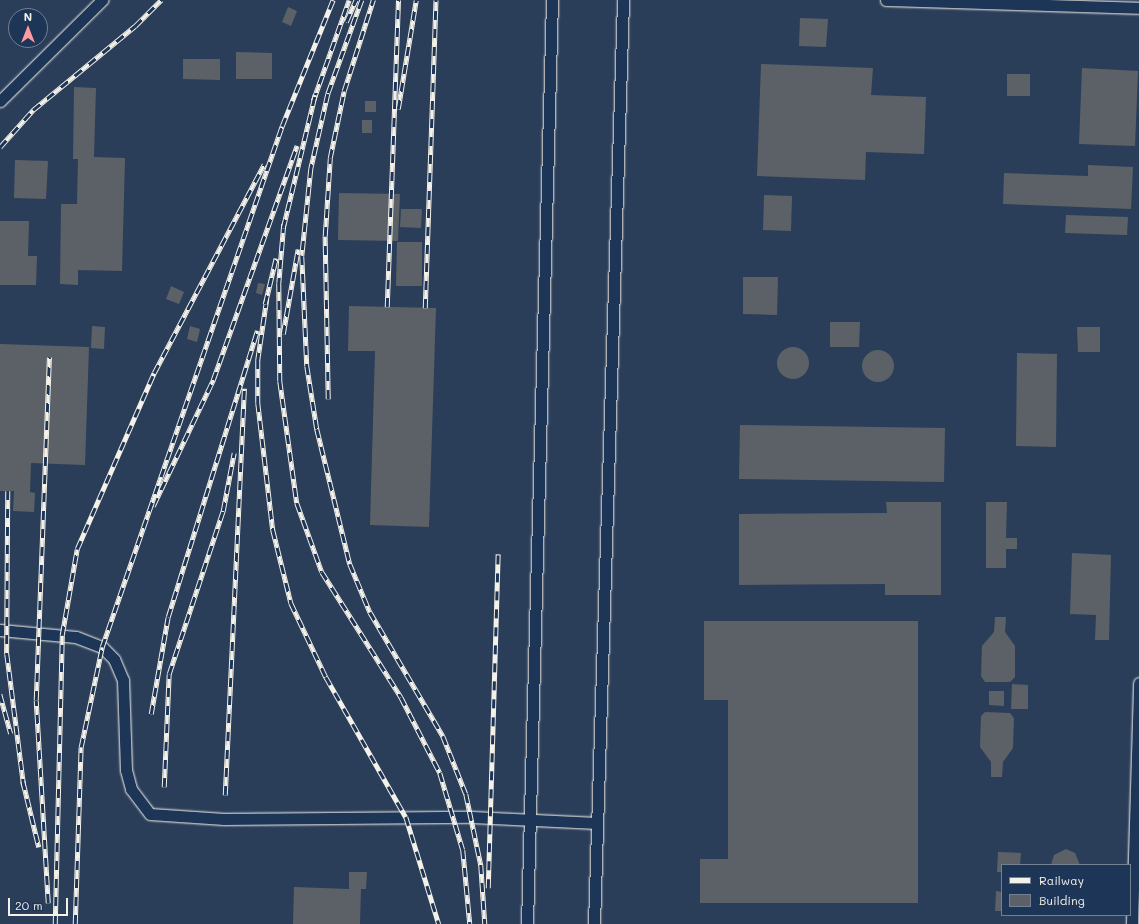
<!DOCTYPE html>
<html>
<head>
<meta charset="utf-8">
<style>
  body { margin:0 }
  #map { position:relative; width:1139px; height:924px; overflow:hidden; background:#2a3e5a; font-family:Mali,sans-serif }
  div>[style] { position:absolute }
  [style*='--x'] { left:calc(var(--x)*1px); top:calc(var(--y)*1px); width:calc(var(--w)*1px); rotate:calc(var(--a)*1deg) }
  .building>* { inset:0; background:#5c6167 }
  .round { border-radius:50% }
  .roads { filter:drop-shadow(0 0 1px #f4f1e8) drop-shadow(0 0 1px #f4f1e8) }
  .lane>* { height:11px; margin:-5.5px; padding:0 5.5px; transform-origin:5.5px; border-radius:5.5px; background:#1d3557 }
  .rail>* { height:4.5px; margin-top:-2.25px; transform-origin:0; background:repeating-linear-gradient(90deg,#1d3557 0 9px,#f4f1e8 0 18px); box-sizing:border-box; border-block:1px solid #f4f1e8 }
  span { translate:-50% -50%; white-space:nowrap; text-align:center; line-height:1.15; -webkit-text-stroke:3px #1d3557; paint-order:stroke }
  .legend { position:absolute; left:1001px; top:864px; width:130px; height:52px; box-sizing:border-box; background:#1d3557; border:1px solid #738091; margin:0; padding:5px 7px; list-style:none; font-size:12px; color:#f4f1e8 }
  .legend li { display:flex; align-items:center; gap:8px; height:20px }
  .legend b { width:20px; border:1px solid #738091 }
  .north { position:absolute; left:8px; top:8px; width:40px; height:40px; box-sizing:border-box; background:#1d3557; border:1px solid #738091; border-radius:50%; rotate:0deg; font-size:11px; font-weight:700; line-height:16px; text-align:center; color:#f4f1e8 }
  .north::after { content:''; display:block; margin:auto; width:14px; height:18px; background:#ff9aa2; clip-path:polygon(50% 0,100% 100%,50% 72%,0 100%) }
  .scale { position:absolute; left:8px; top:898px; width:60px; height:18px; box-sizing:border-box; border:2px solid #f4f1e8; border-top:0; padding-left:5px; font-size:12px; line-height:14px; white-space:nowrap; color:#f4f1e8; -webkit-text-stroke:3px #1d3557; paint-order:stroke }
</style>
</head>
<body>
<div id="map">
  <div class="building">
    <div style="clip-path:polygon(288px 7px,297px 11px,291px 26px,282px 22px)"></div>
    <div style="clip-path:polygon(800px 18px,828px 19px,826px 47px,799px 46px)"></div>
    <div style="clip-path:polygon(236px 52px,272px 53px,272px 79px,236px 79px)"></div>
    <div style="clip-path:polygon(183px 59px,220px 59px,220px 80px,183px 79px)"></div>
    <div style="clip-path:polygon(761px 64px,873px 68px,871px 95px,926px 97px,924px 154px,866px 152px,865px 180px,757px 176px)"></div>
    <div style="clip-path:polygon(1082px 68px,1138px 71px,1135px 146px,1079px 144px)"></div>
    <div style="clip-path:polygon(1007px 74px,1030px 74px,1030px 96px,1007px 96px)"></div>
    <div style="clip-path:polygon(74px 87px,96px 88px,94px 157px,125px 158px,122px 271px,78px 270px,78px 285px,60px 284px,61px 204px,77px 204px,78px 159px,73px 159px)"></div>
    <div style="clip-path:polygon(365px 101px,376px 101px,376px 112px,365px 112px)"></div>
    <div style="clip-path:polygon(362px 120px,372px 120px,372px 133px,362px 133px)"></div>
    <div style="clip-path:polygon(15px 160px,48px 161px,46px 199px,14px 198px)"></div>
    <div style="clip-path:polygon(1088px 165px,1133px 167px,1131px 209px,1003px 204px,1004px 173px,1088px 176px)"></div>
    <div style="clip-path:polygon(339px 193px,400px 194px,398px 241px,338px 240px)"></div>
    <div style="clip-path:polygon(764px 195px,792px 196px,791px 231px,763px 230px)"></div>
    <div style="clip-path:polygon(401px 209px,422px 209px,421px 228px,400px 227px)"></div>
    <div style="clip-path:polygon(1066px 215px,1128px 217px,1127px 235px,1065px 233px)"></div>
    <div style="clip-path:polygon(0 221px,29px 221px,28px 256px,37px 256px,36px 285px,0 285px)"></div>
    <div style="clip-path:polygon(397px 242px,422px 242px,422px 286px,396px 286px)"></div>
    <div style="clip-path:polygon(743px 277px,778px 277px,777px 315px,743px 314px)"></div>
    <div style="clip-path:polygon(258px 283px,265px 284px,262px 295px,256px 293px)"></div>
    <div style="clip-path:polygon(171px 286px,184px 292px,179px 304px,166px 299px)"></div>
    <div style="clip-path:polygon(349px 306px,436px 308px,429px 527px,370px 525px,375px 351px,348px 351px)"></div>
    <div style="clip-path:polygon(830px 322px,860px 322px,859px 347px,830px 347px)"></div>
    <div style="clip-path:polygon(92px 326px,105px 327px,104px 349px,91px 348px)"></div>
    <div style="clip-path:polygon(190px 326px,200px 329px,197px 342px,187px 339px)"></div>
    <div style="clip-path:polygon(1077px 327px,1100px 327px,1100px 352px,1078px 352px)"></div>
    <div style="clip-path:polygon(0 344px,89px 347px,85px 465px,31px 463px,30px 492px,35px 493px,34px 512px,13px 511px,14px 491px,0 491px)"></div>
    <div class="round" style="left:777px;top:347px;width:32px;height:32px"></div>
    <div class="round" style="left:862px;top:350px;width:32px;height:32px"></div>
    <div style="clip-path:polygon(1017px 353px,1057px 354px,1056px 447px,1016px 446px)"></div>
    <div style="clip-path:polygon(740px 425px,945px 428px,944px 482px,739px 479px)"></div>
    <div style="clip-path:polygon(886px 502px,941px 502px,941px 595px,885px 595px,885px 584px,739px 585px,739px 514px,887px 513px)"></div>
    <div style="clip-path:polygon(986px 502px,1007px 502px,1006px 538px,1017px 538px,1017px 549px,1006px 549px,1006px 568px,986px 568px)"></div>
    <div style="clip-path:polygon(1072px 553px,1111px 555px,1109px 640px,1095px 640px,1096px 615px,1070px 614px)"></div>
    <div style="clip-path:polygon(995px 617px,1006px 617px,1005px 632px,1015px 646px,1015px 677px,1010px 682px,985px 682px,981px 676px,982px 646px,994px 632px)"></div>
    <div style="clip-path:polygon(704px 621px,918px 621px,918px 903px,700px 903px,700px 859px,728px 859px,728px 700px,704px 700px)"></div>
    <div style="clip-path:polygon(1012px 684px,1028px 685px,1028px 709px,1011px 709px)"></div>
    <div style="clip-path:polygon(989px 691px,1004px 691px,1004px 706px,989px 705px)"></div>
    <div style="clip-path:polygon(985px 712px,1010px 713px,1014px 718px,1013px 748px,1003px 762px,1002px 777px,991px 777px,991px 762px,980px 747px,981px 716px)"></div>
    <div style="clip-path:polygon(1066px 849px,1075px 853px,1080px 865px,1051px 865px,1054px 855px)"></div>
    <div style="clip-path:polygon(998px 852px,1021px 853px,1020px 865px,1002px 865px,1002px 872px,997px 872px)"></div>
    <div style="clip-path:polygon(349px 872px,367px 872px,366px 889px,361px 889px,360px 924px,293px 924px,294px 887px,349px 889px)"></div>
    <div style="clip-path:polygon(996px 891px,1002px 892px,1002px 911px,995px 911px)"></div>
  </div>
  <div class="roads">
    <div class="lane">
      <div style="--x:886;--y:0;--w:253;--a:1.8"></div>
      <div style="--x:0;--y:101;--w:144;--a:-44.7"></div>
      <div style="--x:0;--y:630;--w:76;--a:5.3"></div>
      <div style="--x:76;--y:637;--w:28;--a:21"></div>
      <div style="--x:102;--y:647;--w:17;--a:45"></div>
      <div style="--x:114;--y:659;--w:23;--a:67"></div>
      <div style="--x:123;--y:680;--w:90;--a:88.1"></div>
      <div style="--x:126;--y:770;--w:20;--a:75"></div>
      <div style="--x:131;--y:789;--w:31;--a:53"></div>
      <div style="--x:150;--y:814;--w:74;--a:3.9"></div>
      <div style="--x:224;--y:819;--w:248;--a:-0.5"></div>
      <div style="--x:472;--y:817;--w:125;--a:2.7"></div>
      <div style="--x:527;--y:924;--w:924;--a:-88.45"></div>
      <div style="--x:594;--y:924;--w:924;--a:-88.2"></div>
      <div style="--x:1132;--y:924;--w:241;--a:-88.3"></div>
    </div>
  </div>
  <div class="rail">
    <div style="--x:362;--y:0;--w:100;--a:109.9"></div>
    <div style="--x:328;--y:94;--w:77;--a:102.8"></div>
    <div style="--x:311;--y:169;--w:87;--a:95.9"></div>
    <div style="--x:302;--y:256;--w:110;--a:87.4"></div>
    <div style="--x:307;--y:366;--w:64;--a:81"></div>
    <div style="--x:317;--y:429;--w:139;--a:76.3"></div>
    <div style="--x:350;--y:564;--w:52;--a:67.4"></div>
    <div style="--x:370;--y:612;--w:144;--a:59.5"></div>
    <div style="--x:443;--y:736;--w:62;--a:68.4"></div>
    <div style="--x:466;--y:794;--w:73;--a:78.1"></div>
    <div style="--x:481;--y:865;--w:59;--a:86.1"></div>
    <div style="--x:346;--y:22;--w:24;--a:-66"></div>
    <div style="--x:313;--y:101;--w:107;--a:-70.4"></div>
    <div style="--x:398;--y:109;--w:110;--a:-80.6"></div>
    <div style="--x:0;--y:147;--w:50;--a:-48.3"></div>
    <div style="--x:33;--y:110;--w:132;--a:-39.5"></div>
    <div style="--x:135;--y:26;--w:37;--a:-45"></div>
    <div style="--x:284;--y:224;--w:59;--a:94.8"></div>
    <div style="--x:279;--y:283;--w:98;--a:89.4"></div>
    <div style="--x:280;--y:381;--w:123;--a:82.1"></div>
    <div style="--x:297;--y:503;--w:73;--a:70.1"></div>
    <div style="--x:322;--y:572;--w:148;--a:57.7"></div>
    <div style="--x:401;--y:697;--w:85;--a:62.8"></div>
    <div style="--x:440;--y:773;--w:80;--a:73.4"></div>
    <div style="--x:463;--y:850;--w:74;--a:84.6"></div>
    <div style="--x:283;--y:228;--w:137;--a:-76.5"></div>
    <div style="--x:267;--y:299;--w:62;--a:98.4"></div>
    <div style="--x:258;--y:360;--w:43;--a:90"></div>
    <div style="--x:258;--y:403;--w:128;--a:83.3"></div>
    <div style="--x:273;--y:530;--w:75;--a:76.1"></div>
    <div style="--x:291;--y:603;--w:82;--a:64.7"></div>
    <div style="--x:326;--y:677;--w:161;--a:60.3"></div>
    <div style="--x:406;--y:817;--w:112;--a:72.9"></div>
    <div style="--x:265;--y:304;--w:47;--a:-76.6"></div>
    <div style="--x:387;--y:307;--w:307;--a:-87.9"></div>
    <div style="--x:425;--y:308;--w:308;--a:-88"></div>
    <div style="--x:283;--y:334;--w:86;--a:-80"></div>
    <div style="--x:328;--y:399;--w:163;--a:-91.1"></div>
    <div style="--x:325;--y:236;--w:78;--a:-86.3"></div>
    <div style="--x:330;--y:158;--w:68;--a:-78.2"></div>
    <div style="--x:344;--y:91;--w:96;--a:-72.3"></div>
    <div style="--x:8;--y:491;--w:163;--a:90.4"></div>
    <div style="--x:7;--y:654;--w:133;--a:82.7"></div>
    <div style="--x:153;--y:506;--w:140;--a:-64.5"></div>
    <div style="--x:213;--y:380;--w:249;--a:-70.3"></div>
    <div style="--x:0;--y:694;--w:41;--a:74.6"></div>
    <div style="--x:151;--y:714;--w:98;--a:-80.1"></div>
    <div style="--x:168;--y:617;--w:300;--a:-72.7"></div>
    <div style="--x:23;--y:781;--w:68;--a:76.4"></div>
    <div style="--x:164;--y:787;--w:113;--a:-87.5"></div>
    <div style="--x:169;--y:674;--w:172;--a:-71.7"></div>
    <div style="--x:223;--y:511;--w:59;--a:-79.3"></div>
    <div style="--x:225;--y:795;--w:407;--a:-87.3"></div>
    <div style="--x:488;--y:888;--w:334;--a:-88.3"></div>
    <div style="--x:48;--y:903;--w:203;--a:-93.4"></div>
    <div style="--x:36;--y:700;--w:343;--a:-87.8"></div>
    <div style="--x:55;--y:924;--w:289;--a:-88.6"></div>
    <div style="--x:62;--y:635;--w:87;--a:-80.1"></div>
    <div style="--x:77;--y:549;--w:192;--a:-66.4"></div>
    <div style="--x:154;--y:373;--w:236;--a:-62.2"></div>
    <div style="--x:75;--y:924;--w:177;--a:-88.1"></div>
    <div style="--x:81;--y:747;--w:102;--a:-78.1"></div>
    <div style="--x:102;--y:647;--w:551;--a:-70.94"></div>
    <div style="--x:282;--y:126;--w:136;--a:-68"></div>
  </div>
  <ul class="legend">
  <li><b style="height:5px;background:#f4f1e8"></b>Railway</li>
  <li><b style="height:11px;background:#5c6167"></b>Building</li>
  </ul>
  <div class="north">N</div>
  <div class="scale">20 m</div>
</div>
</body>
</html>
